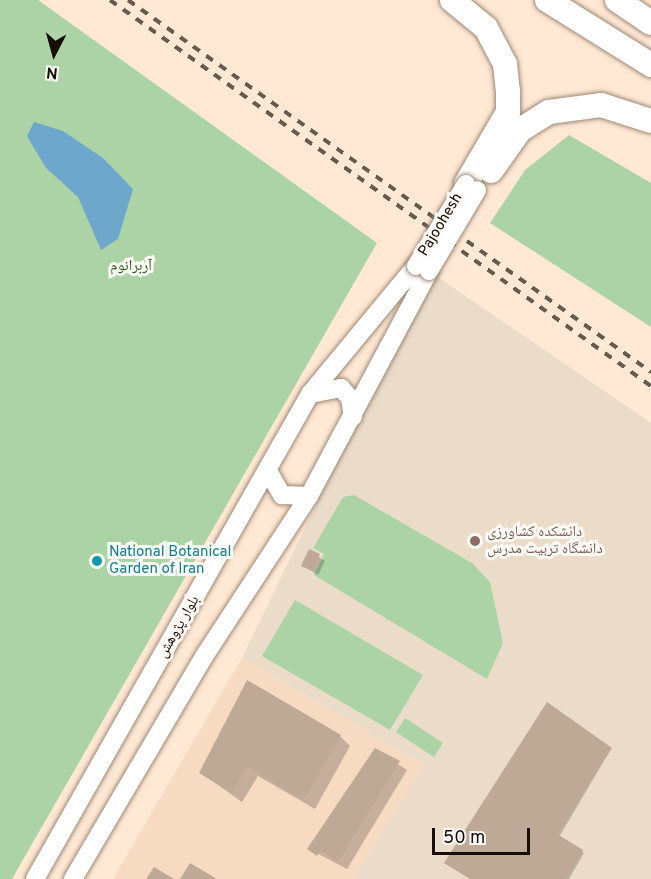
<!DOCTYPE html>
<html>
<head>
<meta charset="utf-8">
<style>
  body { margin:0 }
  #map { position:relative; width:651px; height:879px; overflow:hidden; background:#ffe8d4; font-family:Overpass,"Noto Naskh Arabic",sans-serif }
  div>[style] { position:absolute }
  [style*='--x'] { left:calc(var(--x)*1px); top:calc(var(--y)*1px); width:calc(var(--w)*1px); rotate:calc(var(--a)*1deg) }
  .built>* { inset:0; background:#f7dac2 }
  .education>* { inset:0; background:#eadcc9 }
  .green>* { inset:0; background:#acd3a6 }
  .water>* { inset:0; background:#6da7cc }
  .shadow>* { inset:0; background:#0003 }
  .building>* { inset:0; background:#bea896 }
  .roads { filter:drop-shadow(0 0 2px #9e8977) drop-shadow(0 0 2px #9e8977) }
  .secondary>* { height:18px; margin:-9px; padding:0 9px; transform-origin:9px; border-radius:9px; background:#fff }
  .highway>* { height:24px; margin:-12px; padding:0 12px; transform-origin:12px; border-radius:12px; background:#fff }
  .rail>* { height:4px; margin-top:-2px; transform-origin:0; background:repeating-linear-gradient(90deg,#665a4e 0 8px,transparent 0 16px) }
  .bridges { filter:drop-shadow(0 0 2px #9e8977) drop-shadow(0 0 2px #9e8977) }
  .secondary-bridge>* { height:18px; margin:-9px; padding:0 9px; transform-origin:9px; border-radius:9px; background:#fff }
  .dots>* { width:16px; height:16px; translate:-50% -50%; box-sizing:border-box; border:3px solid #fdf9f5; border-radius:50% }
  span { translate:-50% -50%; white-space:nowrap; text-align:center; line-height:1.15; -webkit-text-stroke:6px #fdf9f5; paint-order:stroke }
  .street-label { font-size:15px; color:#160f08 }
  .park-label { font-size:15px; color:#286021 }
  .education-label { font-size:15px; color:#785e54 }
  .left { translate:0 -50%; text-align:left }
  .culture-label { font-size:15px; color:#0d838f }
  .north { position:absolute; left:24px; top:24px; width:60px; height:60px; -webkit-text-stroke:4px #fdf9f5; paint-order:stroke; rotate:186deg; font-size:16px; font-weight:700; line-height:24px; text-align:center; color:#160f08 }
  .north::after { content:''; display:block; margin:auto; width:21px; height:27px; background:#160f08; clip-path:polygon(50% 0,100% 100%,50% 72%,0 100%) }
  .scale { position:absolute; left:432px; top:828px; width:98px; height:27px; box-sizing:border-box; border:3px solid #160f08; border-top:0; padding-left:8px; font-size:18px; line-height:21px; white-space:nowrap; color:#160f08; -webkit-text-stroke:4px #fdf9f5; paint-order:stroke }
</style>
</head>
<body>
<div id="map">
  <div class="built">
    <div style="clip-path:polygon(242px 658px,424px 765px,354px 879px,113px 879px)"></div>
  </div>
  <div class="education">
    <div style="clip-path:polygon(429px 271px,651px 423px,651px 879px,354px 879px,424px 765px,242px 658px)"></div>
  </div>
  <div class="green">
    <div style="clip-path:polygon(0 0,38px 0,377px 243px,12px 879px,0 879px)"></div>
    <div style="clip-path:polygon(569px 135px,651px 183px,651px 327px,490px 223px,525px 170px)"></div>
    <div style="clip-path:polygon(354px 495px,472px 563px,490px 582px,503px 643px,487px 679px,314px 575px,324px 554px,313px 548px,343px 497px)"></div>
    <div style="clip-path:polygon(295px 600px,423px 675px,390px 730px,262px 656px)"></div>
    <div style="clip-path:polygon(405px 718px,443px 743px,434px 757px,396px 732px)"></div>
  </div>
  <div class="water">
    <div style="clip-path:polygon(34px 122px,63px 131px,103px 158px,133px 189px,118px 239px,101px 250px,78px 197px,46px 168px,27px 136px)"></div>
  </div>
  <div class="shadow">
    <div style="clip-path:polygon(309px 551px,325px 561px,318px 575px,303px 566px)"></div>
    <div style="clip-path:polygon(340px 736px,350px 746px,315px 809px,258px 776px,242px 802px,201px 773px)"></div>
    <div style="clip-path:polygon(611px 749px,559px 837px,584px 853px,569px 879px,471px 879px)"></div>
    <div style="clip-path:polygon(375px 750px,407px 770px,347px 869px,309px 849px)"></div>
  </div>
  <div class="building">
    <div style="clip-path:polygon(309px 549px,320px 554px,313px 571px,301px 566px)"></div>
    <div style="clip-path:polygon(247px 680px,341px 735px,304px 800px,247px 766px,232px 793px,199px 773px)"></div>
    <div style="clip-path:polygon(547px 702px,612px 748px,557px 834px,583px 850px,566px 879px,470px 879px,444px 863px)"></div>
    <div style="clip-path:polygon(375px 748px,400px 761px,338px 862px,320px 850px,317px 856px,307px 849px)"></div>
    <div style="clip-path:polygon(190px 863px,217px 879px,180px 879px)"></div>
    <div style="clip-path:polygon(154px 867px,174px 879px,146px 879px)"></div>
  </div>
  <div class="roads">
    <div class="secondary">
      <div style="--x:310;--y:394;--w:32;--a:-11"></div>
      <div style="--x:341;--y:388;--w:13;--a:48"></div>
      <div style="--x:350;--y:398;--w:19;--a:81"></div>
      <div style="--x:268;--y:471;--w:28;--a:60"></div>
      <div style="--x:282;--y:495;--w:27;--a:2"></div>
      <div style="--x:35;--y:879;--w:558;--a:-60.45"></div>
      <div style="--x:310;--y:394;--w:166;--a:-50.4"></div>
      <div style="--x:73;--y:879;--w:256;--a:-59.5"></div>
      <div style="--x:203;--y:658;--w:194;--a:-56.8"></div>
      <div style="--x:309;--y:496;--w:255;--a:-61.9"></div>
    </div>
    <div class="highway">
      <div style="--x:452;--y:0;--w:44;--a:39.5"></div>
      <div style="--x:486;--y:28;--w:41;--a:62.2"></div>
      <div style="--x:505;--y:64;--w:27;--a:84"></div>
      <div style="--x:508;--y:91;--w:21;--a:90"></div>
      <div style="--x:508;--y:112;--w:83;--a:120.3"></div>
      <div style="--x:547;--y:0;--w:123;--a:32"></div>
      <div style="--x:617;--y:0;--w:41;--a:34.1"></div>
      <div style="--x:491;--y:171;--w:50;--a:-54.7"></div>
      <div style="--x:520;--y:130;--w:34;--a:-32"></div>
      <div style="--x:549;--y:112;--w:52;--a:-7.7"></div>
      <div style="--x:601;--y:105;--w:52;--a:17.7"></div>
    </div>
  </div>
  <div class="rail">
    <div style="--x:110;--y:0;--w:665;--a:35.51"></div>
    <div style="--x:128;--y:0;--w:642;--a:35.42"></div>
  </div>
  <div class="bridges">
    <div class="secondary-bridge">
      <div style="--x:416;--y:266;--w:96;--a:-58.6"></div>
      <div style="--x:429;--y:271;--w:94;--a:-59.3"></div>
    </div>
  </div>
  <div class="dots">
    <div style="left:475px;top:541px;background:#8d6e63"></div>
    <div style="left:97px;top:561px;background:#0f9aa8"></div>
  </div>
  <div class="street-label">
    <span style="left:441px;top:225px;rotate:-59deg">Pajoohesh</span>
    <span style="left:179px;top:627px;rotate:-60deg">بلوار پژوهش</span>
  </div>
  <div class="park-label">
    <span style="left:131px;top:267px">آربرانوم</span>
  </div>
  <div class="education-label">
    <span class="left" style="left:487px;top:541px">دانشکده کشاورزی<br>دانشگاه تربیت مدرس</span>
  </div>
  <div class="culture-label">
    <span class="left" style="left:109px;top:561px">National Botanical<br>Garden of Iran</span>
  </div>
  <div class="north">N</div>
  <div class="scale">50 m</div>
</div>
</body>
</html>
